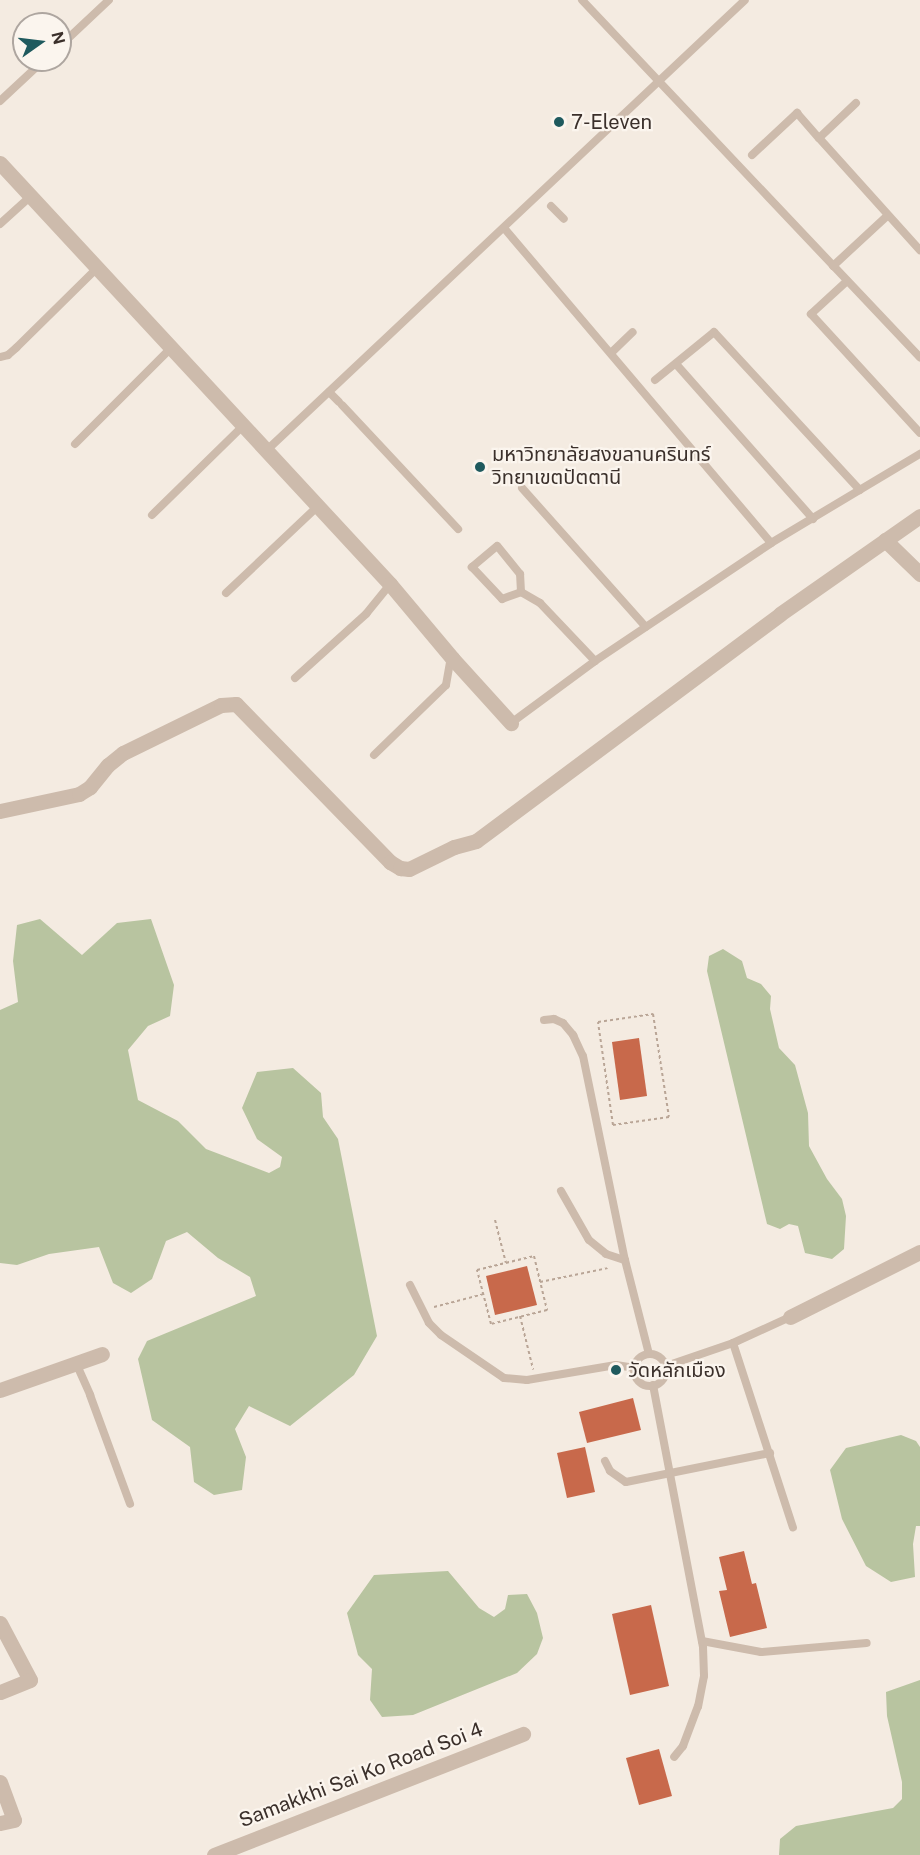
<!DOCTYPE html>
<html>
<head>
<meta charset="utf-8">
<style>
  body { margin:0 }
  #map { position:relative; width:920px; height:1855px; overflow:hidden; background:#f4ebe1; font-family:"Public Sans","Noto Sans Thai",sans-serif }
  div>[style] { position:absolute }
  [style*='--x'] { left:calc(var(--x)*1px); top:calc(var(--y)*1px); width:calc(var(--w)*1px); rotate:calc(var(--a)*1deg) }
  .green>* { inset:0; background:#b8c4a0 }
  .building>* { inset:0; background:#c8694b }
  .path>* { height:2px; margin-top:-1px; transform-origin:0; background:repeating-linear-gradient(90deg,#b9a596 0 3px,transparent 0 6px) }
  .lane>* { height:8px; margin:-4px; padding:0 4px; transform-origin:4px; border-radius:4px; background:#cdbbac }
  .lane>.ring { margin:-4px; padding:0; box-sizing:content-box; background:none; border:8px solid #cdbbac; border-radius:50% }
  .street>* { height:15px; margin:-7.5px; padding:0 7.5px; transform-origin:7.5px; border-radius:7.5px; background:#cdbbac }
  .dots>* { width:16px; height:16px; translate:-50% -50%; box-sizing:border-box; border:3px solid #fbf5ee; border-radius:50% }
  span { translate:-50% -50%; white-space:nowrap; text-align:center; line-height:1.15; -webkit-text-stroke:4.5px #fbf5ee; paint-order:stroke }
  .poi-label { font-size:20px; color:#3b302b }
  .left { translate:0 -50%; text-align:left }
  .street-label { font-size:20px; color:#3b302b }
  .north { position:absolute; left:12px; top:12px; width:60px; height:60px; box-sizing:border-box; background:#fbf5ee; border:2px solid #aea6a0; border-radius:50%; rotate:76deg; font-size:16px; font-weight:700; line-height:24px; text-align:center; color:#3b302b }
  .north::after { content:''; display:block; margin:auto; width:21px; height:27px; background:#1f5a5e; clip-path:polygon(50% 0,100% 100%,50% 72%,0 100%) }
</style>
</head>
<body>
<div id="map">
  <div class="green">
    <div style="clip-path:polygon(40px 919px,82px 955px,117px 923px,151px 919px,174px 985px,170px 1016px,148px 1026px,128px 1050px,138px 1100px,178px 1121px,206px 1149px,269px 1173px,280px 1167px,282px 1157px,257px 1139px,242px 1108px,257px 1072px,293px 1068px,321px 1093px,323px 1117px,338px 1139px,377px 1336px,354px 1375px,290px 1426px,249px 1406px,235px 1429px,246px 1457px,242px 1490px,214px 1495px,194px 1482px,190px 1447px,152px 1420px,138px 1359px,147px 1341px,256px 1296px,250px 1277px,218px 1258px,187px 1232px,166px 1241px,152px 1279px,131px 1293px,113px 1283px,99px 1247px,49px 1254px,17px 1265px,0 1263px,0 1010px,18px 1002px,13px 961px,17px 925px)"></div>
    <div style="clip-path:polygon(723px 949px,742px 961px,747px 978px,761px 984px,771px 996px,770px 1009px,779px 1048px,795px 1065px,808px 1113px,809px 1146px,827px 1179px,842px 1199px,846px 1216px,844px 1249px,832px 1259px,805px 1253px,798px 1226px,789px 1224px,780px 1229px,767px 1224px,707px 971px,709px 956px)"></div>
    <div style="clip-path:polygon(901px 1435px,916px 1441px,920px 1447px,920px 1526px,916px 1526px,913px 1544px,915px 1577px,891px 1582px,866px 1566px,842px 1519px,830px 1470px,846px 1448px)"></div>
    <div style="clip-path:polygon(448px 1571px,479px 1608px,494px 1617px,505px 1609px,508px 1595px,527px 1594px,537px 1613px,543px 1638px,537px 1654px,517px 1673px,413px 1715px,382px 1717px,370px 1700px,372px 1669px,358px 1655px,347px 1613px,374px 1575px)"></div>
    <div style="clip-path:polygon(920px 1680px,920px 1855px,779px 1855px,780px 1839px,796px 1826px,893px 1808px,902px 1799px,902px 1782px,887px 1716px,886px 1692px)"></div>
  </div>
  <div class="building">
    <div style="clip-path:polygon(639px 1038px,647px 1096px,620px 1100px,612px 1042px)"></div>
    <div style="clip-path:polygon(527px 1266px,537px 1305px,495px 1315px,486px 1276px)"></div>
    <div style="clip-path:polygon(633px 1398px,641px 1430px,587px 1443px,579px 1412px)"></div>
    <div style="clip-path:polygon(585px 1447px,595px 1492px,567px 1498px,557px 1453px)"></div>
    <div style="clip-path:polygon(744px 1551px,752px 1584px,756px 1583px,767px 1628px,730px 1637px,719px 1591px,727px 1590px,719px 1557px)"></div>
    <div style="clip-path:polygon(651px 1605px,669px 1686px,630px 1695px,612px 1614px)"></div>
    <div style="clip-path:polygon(659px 1749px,672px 1796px,639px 1805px,626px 1758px)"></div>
  </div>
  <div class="path">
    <div style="--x:653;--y:1014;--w:104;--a:81.2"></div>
    <div style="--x:669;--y:1117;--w:57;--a:171.9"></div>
    <div style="--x:613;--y:1125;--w:104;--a:-98.3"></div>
    <div style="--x:598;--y:1022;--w:56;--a:-8.3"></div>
    <div style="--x:495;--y:1220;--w:44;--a:75.7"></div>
    <div style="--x:534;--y:1256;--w:56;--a:76.5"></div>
    <div style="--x:547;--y:1310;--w:58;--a:166"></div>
    <div style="--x:491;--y:1324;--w:56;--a:-104.5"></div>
    <div style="--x:477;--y:1270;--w:59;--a:-13.8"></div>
    <div style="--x:540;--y:1282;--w:69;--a:-11.6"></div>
    <div style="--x:434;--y:1307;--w:52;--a:-14.6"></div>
    <div style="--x:520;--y:1316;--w:55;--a:76.2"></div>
  </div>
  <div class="lane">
    <div style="--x:582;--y:0;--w:492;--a:46.6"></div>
    <div style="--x:60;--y:46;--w:67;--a:-43.2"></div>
    <div style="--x:0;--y:101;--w:60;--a:-43"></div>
    <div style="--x:856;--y:103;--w:51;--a:136.6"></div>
    <div style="--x:819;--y:138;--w:151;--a:48"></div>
    <div style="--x:752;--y:155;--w:62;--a:-43"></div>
    <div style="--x:797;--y:113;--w:33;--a:49"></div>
    <div style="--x:551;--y:206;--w:18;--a:45"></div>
    <div style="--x:0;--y:224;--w:42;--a:-42.1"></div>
    <div style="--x:504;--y:228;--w:413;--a:49.7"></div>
    <div style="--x:833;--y:266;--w:74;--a:-42.8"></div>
    <div style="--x:847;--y:281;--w:49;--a:137.5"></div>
    <div style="--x:811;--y:314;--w:161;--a:47.5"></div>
    <div style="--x:611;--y:353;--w:30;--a:-44"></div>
    <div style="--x:0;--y:357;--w:8;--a:-14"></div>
    <div style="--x:8;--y:355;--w:11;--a:-41"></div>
    <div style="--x:16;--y:348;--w:115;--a:-44.6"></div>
    <div style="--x:676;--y:364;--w:207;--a:48.5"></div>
    <div style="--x:655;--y:380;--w:76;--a:-39.1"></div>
    <div style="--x:714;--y:332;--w:215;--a:47.3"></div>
    <div style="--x:329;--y:392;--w:14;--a:45"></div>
    <div style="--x:342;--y:405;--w:170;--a:46.9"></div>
    <div style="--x:75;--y:444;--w:137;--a:-45"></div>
    <div style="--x:267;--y:450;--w:656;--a:-43.27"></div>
    <div style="--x:522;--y:488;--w:186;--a:48.3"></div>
    <div style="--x:152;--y:515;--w:129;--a:-44.4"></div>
    <div style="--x:521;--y:592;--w:18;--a:-93"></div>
    <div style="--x:520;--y:574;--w:36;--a:-129"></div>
    <div style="--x:497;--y:546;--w:33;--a:140"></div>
    <div style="--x:472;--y:567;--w:44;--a:46.8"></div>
    <div style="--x:502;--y:599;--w:20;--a:-20"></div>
    <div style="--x:521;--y:592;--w:22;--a:30"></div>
    <div style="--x:540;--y:603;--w:80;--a:46.5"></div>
    <div style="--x:226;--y:593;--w:127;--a:-43.4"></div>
    <div style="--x:295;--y:678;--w:96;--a:-42"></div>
    <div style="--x:366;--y:614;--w:38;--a:-51"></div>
    <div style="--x:511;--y:723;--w:104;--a:-36.4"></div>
    <div style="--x:595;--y:661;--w:212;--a:-33.8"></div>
    <div style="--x:771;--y:543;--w:174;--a:-30.9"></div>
    <div style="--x:374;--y:755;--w:100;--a:-44.2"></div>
    <div style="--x:446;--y:685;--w:27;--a:-80"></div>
    <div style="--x:544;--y:1020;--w:10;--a:-6"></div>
    <div style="--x:554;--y:1019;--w:10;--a:24"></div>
    <div style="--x:563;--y:1023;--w:16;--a:50"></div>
    <div style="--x:573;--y:1035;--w:23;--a:65"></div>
    <div style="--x:583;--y:1056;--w:208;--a:78.4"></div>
    <div style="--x:625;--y:1260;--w:97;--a:75.7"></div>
    <div style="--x:561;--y:1191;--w:56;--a:60.3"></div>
    <div style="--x:589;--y:1240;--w:22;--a:39"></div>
    <div style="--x:606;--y:1254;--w:20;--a:18"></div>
    <div style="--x:410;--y:1285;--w:42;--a:63.4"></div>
    <div style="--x:429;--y:1323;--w:17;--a:45"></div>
    <div style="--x:441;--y:1335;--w:76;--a:34.3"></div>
    <div style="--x:504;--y:1378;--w:23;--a:5"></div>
    <div style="--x:527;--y:1380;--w:90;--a:-9.6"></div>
    <div style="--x:616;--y:1365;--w:19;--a:9"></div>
    <div style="--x:733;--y:1343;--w:194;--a:72"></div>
    <div class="ring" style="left:634px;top:1354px;width:24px;height:24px"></div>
    <div style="--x:76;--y:1363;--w:35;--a:66"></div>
    <div style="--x:90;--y:1395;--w:116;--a:69.8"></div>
    <div style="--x:666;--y:1366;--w:71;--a:-18.9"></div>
    <div style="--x:733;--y:1343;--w:63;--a:-24.5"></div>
    <div style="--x:653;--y:1385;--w:267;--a:79.2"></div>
    <div style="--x:703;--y:1647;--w:29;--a:88"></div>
    <div style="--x:704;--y:1676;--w:31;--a:101"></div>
    <div style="--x:698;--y:1706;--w:43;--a:110.6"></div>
    <div style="--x:683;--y:1746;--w:14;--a:129"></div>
    <div style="--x:605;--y:1461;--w:11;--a:63"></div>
    <div style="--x:610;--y:1471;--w:19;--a:35"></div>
    <div style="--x:626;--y:1482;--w:147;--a:-11.4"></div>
    <div style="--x:702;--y:1641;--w:60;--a:10.6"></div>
    <div style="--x:761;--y:1652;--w:106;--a:-4.9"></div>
  </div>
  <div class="street">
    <div style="--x:0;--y:163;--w:574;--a:47.19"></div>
    <div style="--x:390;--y:584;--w:97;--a:50"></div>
    <div style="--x:452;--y:658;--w:88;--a:47.8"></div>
    <div style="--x:885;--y:540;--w:49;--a:44.2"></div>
    <div style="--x:0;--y:811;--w:81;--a:-12.1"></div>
    <div style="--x:79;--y:794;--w:13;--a:-32"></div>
    <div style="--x:90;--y:787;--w:28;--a:-51"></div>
    <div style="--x:108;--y:765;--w:19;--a:-39"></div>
    <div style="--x:123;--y:753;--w:109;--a:-26.1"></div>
    <div style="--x:221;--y:705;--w:15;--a:-4"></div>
    <div style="--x:236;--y:704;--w:221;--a:45.7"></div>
    <div style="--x:390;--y:862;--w:12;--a:31"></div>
    <div style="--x:400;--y:868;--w:9;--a:6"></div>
    <div style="--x:409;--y:869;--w:50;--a:-26.1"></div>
    <div style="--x:454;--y:847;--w:23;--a:-15"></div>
    <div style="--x:476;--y:841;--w:379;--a:-36.7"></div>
    <div style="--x:780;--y:614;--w:171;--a:-35"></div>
    <div style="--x:790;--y:1317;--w:145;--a:-26.6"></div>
    <div style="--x:0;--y:1390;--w:108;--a:-19.4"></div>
    <div style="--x:0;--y:1623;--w:64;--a:62.2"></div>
    <div style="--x:30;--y:1680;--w:32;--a:158"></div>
    <div style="--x:0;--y:1782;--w:40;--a:69.8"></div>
    <div style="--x:14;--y:1820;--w:14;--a:168"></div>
    <div style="--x:214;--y:1855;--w:332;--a:-21.4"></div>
  </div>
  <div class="dots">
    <div style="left:559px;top:122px;background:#1f5a5e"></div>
    <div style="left:480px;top:467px;background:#1f5a5e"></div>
    <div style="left:616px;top:1370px;background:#1f5a5e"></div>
  </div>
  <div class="poi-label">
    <span class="left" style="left:571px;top:122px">7-Eleven</span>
    <span class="left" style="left:492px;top:466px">มหาวิทยาลัยสงขลานครินทร์<br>วิทยาเขตปัตตานี</span>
    <span class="left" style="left:628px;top:1370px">วัดหลักเมือง</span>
  </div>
  <div class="street-label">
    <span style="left:361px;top:1775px;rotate:-21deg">Samakkhi Sai Ko Road Soi 4</span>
  </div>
  <div class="north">N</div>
</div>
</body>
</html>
